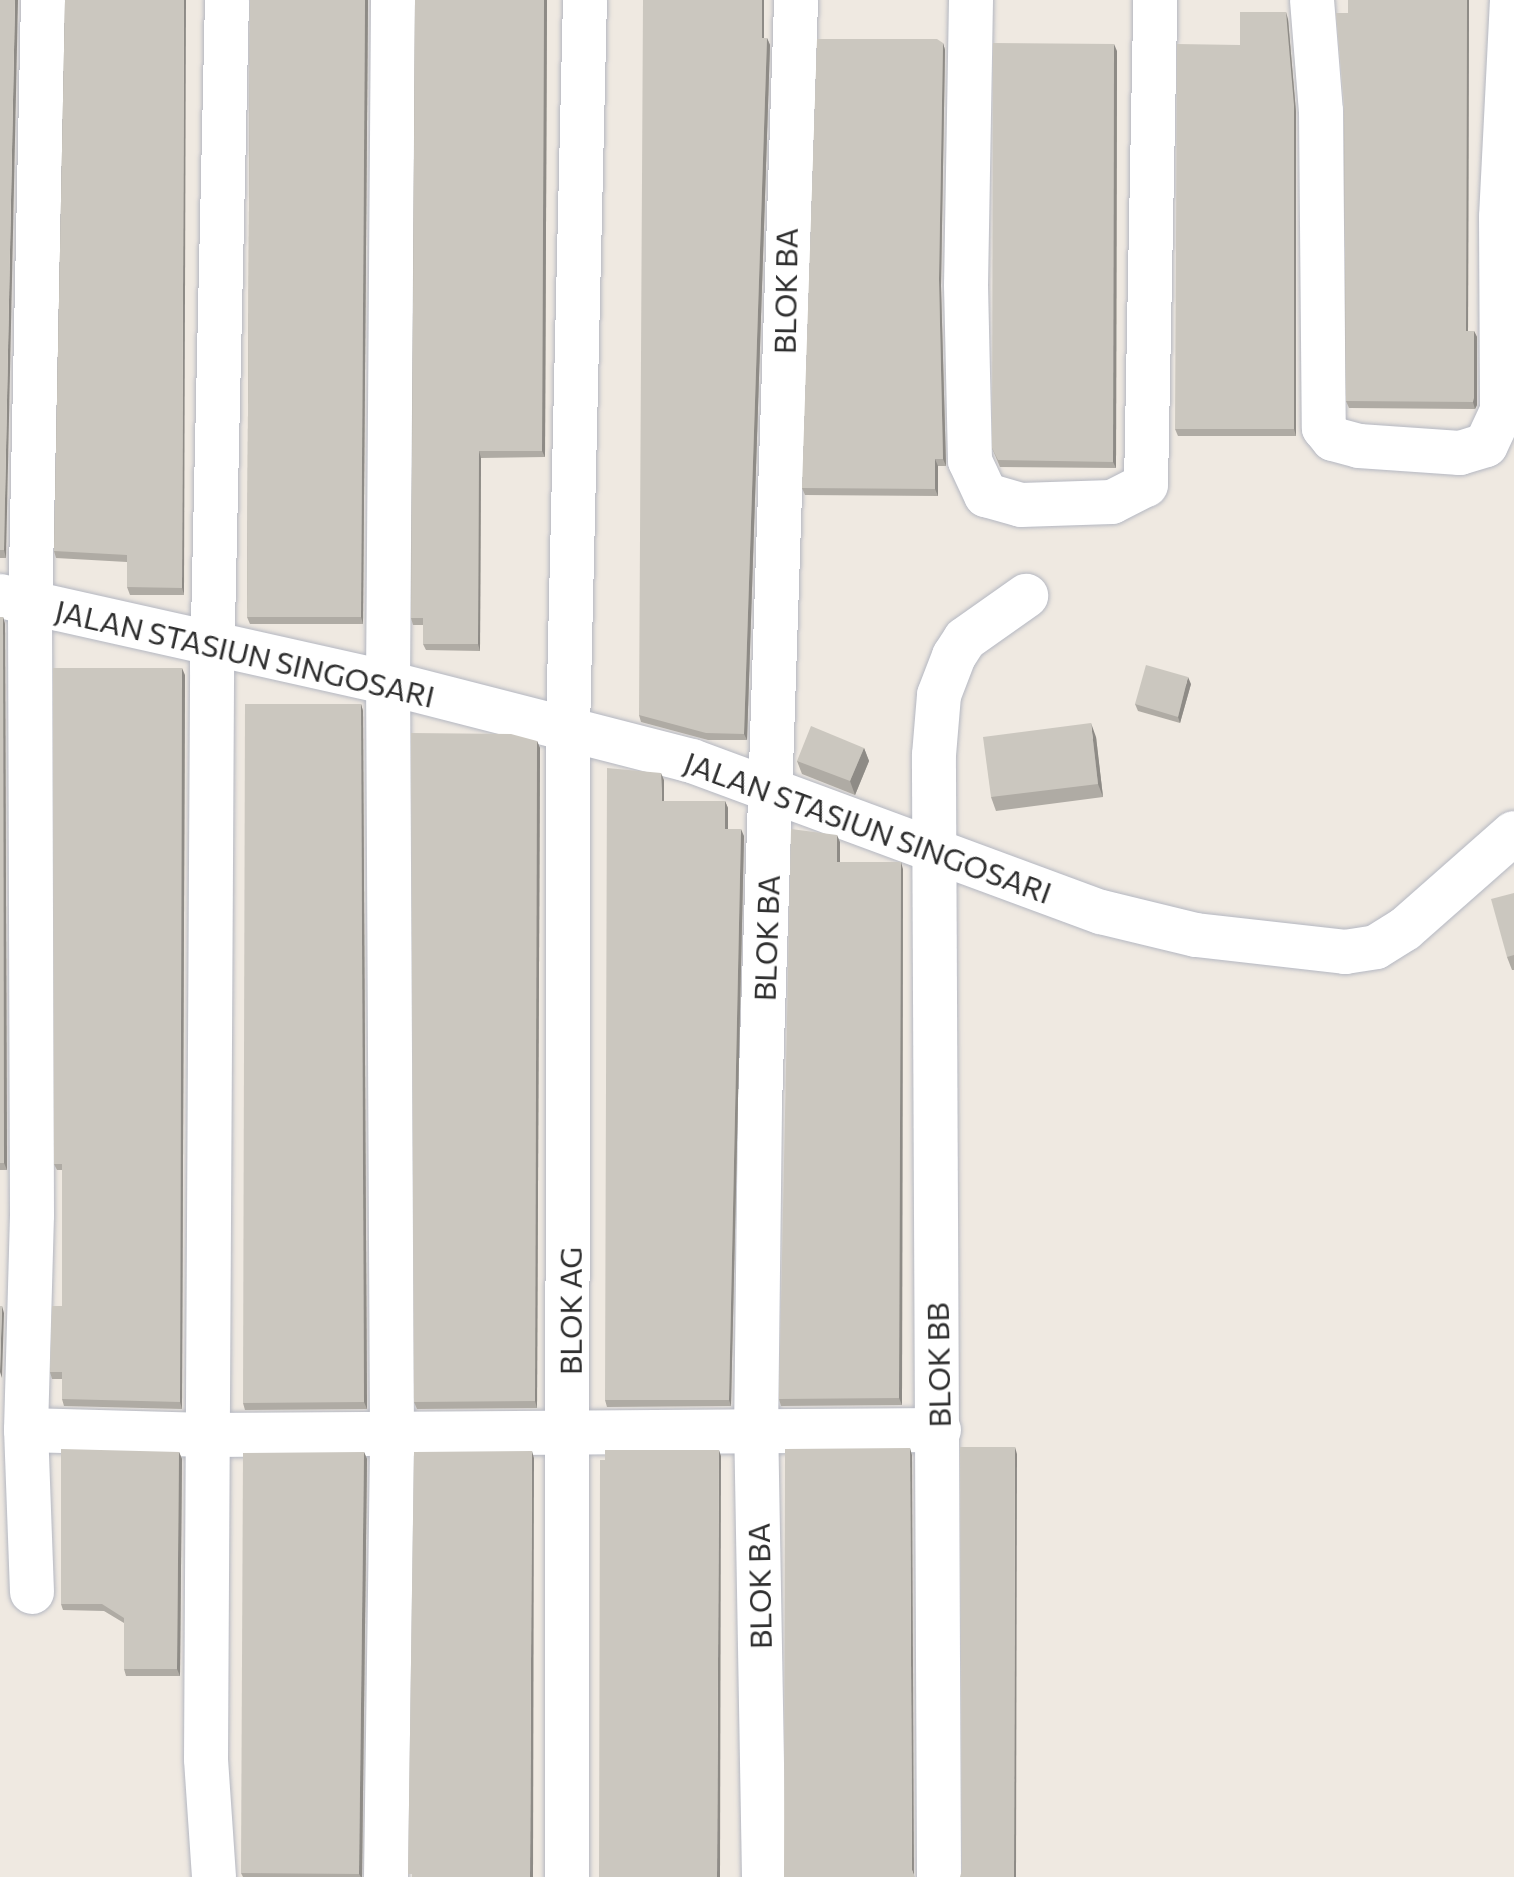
<!DOCTYPE html>
<html>
<head>
<meta charset="utf-8">
<style>
  body { margin:0 }
  #map { position:relative; width:1514px; height:1877px; overflow:hidden; background:#efe9e1; font-family:Commissioner,sans-serif }
  div>[style] { position:absolute }
  [style*='--x'] { left:calc(var(--x)*1px); top:calc(var(--y)*1px); width:calc(var(--w)*1px); rotate:calc(var(--a)*1deg) }
  .roads { filter:drop-shadow(0 0 2px #b4b7c1) drop-shadow(0 0 2px #b4b7c1) }
  .street>* { height:44px; margin:-22px; padding:0 22px; transform-origin:22px; border-radius:22px; background:#fff }
  .secondary>* { height:44px; margin:-22px; padding:0 22px; transform-origin:22px; border-radius:22px; background:#fff }
  .wall>* { inset:0; background:#afaba4 }
  .shaded-wall>* { inset:0; background:#8e8b86 }
  .building>* { inset:0; background:#cbc7bf }
  span { translate:-50% -50%; white-space:nowrap; text-align:center; line-height:1.15; -webkit-text-stroke:8px #fff; paint-order:stroke }
  .street-label { font-size:30px; color:#2e2e2e }
</style>
</head>
<body>
<div id="map">
  <div class="roads">
    <div class="street">
      <div style="--x:971;--y:0;--w:285;--a:91"></div>
      <div style="--x:966;--y:285;--w:176;--a:88.7"></div>
      <div style="--x:970;--y:461;--w:38;--a:65"></div>
      <div style="--x:986;--y:495;--w:36;--a:16"></div>
      <div style="--x:1021;--y:505;--w:91;--a:-1.9"></div>
      <div style="--x:1112;--y:502;--w:38;--a:-27"></div>
      <div style="--x:1146;--y:485;--w:485;--a:-88.9"></div>
      <div style="--x:1312;--y:0;--w:111;--a:85.4"></div>
      <div style="--x:1321;--y:111;--w:317;--a:89.5"></div>
      <div style="--x:1324;--y:428;--w:14;--a:51"></div>
      <div style="--x:1333;--y:439;--w:27;--a:15"></div>
      <div style="--x:1359;--y:446;--w:101;--a:4"></div>
      <div style="--x:1460;--y:453;--w:27;--a:-17"></div>
      <div style="--x:1486;--y:445;--w:38;--a:-65"></div>
      <div style="--x:1502;--y:410;--w:193;--a:-90.3"></div>
      <div style="--x:1501;--y:217;--w:217;--a:-87.1"></div>
      <div style="--x:26;--y:1430;--w:182;--a:1.6"></div>
      <div style="--x:208;--y:1435;--w:731;--a:-0.39"></div>
      <div style="--x:32;--y:1592;--w:162;--a:-92.1"></div>
      <div style="--x:26;--y:1430;--w:215;--a:-88.4"></div>
      <div style="--x:32;--y:1215;--w:595;--a:-90.19"></div>
      <div style="--x:30;--y:620;--w:620;--a:-88.8"></div>
      <div style="--x:214;--y:1877;--w:118;--a:-93.9"></div>
      <div style="--x:206;--y:1759;--w:1089;--a:-89.68"></div>
      <div style="--x:212;--y:670;--w:670;--a:-88.72"></div>
      <div style="--x:386;--y:1877;--w:442;--a:-89.2"></div>
      <div style="--x:392;--y:1435;--w:752;--a:-90.3"></div>
      <div style="--x:388;--y:683;--w:683;--a:-89.58"></div>
      <div style="--x:567;--y:1877;--w:1147;--a:-89.95"></div>
      <div style="--x:568;--y:730;--w:730;--a:-88.67"></div>
      <div style="--x:764;--y:1877;--w:442;--a:-91"></div>
      <div style="--x:756;--y:1435;--w:330;--a:-89.3"></div>
      <div style="--x:760;--y:1105;--w:1106;--a:-88.13"></div>
      <div style="--x:939;--y:1877;--w:1122;--a:-90.26"></div>
      <div style="--x:934;--y:755;--w:60;--a:-85.2"></div>
      <div style="--x:939;--y:695;--w:42;--a:-69"></div>
      <div style="--x:954;--y:656;--w:20;--a:-57"></div>
      <div style="--x:965;--y:639;--w:75;--a:-35.2"></div>
    </div>
    <div class="secondary">
      <div style="--x:0;--y:596;--w:398;--a:12.6"></div>
      <div style="--x:388;--y:683;--w:314;--a:14.4"></div>
      <div style="--x:692;--y:761;--w:436;--a:20.3"></div>
      <div style="--x:1101;--y:912;--w:98;--a:13.6"></div>
      <div style="--x:1196;--y:935;--w:150;--a:6.5"></div>
      <div style="--x:1345;--y:952;--w:31;--a:-9"></div>
      <div style="--x:1376;--y:947;--w:34;--a:-32"></div>
      <div style="--x:1405;--y:929;--w:145;--a:-41.4"></div>
    </div>
  </div>
  <div class="wall">
    <div style="clip-path:polygon(0 0,6px 558px,0 558px)"></div>
    <div style="clip-path:polygon(65px 0,184px 595px,130px 595px,127px 587px,127px 562px,56px 558px,54px 551px)"></div>
    <div style="clip-path:polygon(250px 0,368px 0,363px 624px,250px 624px,247px 617px)"></div>
    <div style="clip-path:polygon(415px 0,547px 0,545px 457px,481px 458px,480px 651px,426px 650px,423px 644px,423px 625px,413px 625px,411px 618px)"></div>
    <div style="clip-path:polygon(1469px 0,1468px 331px,1474px 331px,1477px 337px,1477px 405px,1475px 409px,1349px 408px,1346px 401px,1344px 104px,1348px 13px)"></div>
    <div style="clip-path:polygon(1288px 19px,1296px 112px,1296px 436px,1178px 436px,1175px 429px,1240px 45px)"></div>
    <div style="clip-path:polygon(764px 38px,767px 38px,770px 45px,747px 740px,708px 740px,641px 722px,639px 715px)"></div>
    <div style="clip-path:polygon(943px 43px,945px 50px,941px 286px,946px 466px,938px 466px,938px 496px,805px 495px,802px 488px)"></div>
    <div style="clip-path:polygon(1117px 51px,1116px 468px,1000px 467px,992px 448px)"></div>
    <div style="clip-path:polygon(0 617px,3px 617px,5px 624px,7px 1170px,0 1170px)"></div>
    <div style="clip-path:polygon(185px 675px,182px 1409px,64px 1406px,62px 1399px,62px 1379px,52px 1379px,50px 1372px,62px 1306px,62px 1170px,57px 1170px,54px 1164px)"></div>
    <div style="clip-path:polygon(1191px 684px,1180px 723px,1138px 711px,1135px 704px)"></div>
    <div style="clip-path:polygon(361px 704px,363px 711px,367px 1409px,245px 1410px,243px 1403px)"></div>
    <div style="clip-path:polygon(1096px 737px,1103px 797px,996px 811px,991px 797px)"></div>
    <div style="clip-path:polygon(537px 741px,540px 748px,537px 1408px,417px 1409px,414px 1402px)"></div>
    <div style="clip-path:polygon(864px 748px,869px 761px,855px 795px,802px 774px,797px 761px)"></div>
    <div style="clip-path:polygon(664px 780px,664px 801px,725px 801px,728px 808px,728px 829px,744px 836px,731px 1406px,607px 1407px,605px 1400px)"></div>
    <div style="clip-path:polygon(840px 842px,840px 862px,903px 869px,902px 1405px,781px 1406px,779px 1399px)"></div>
    <div style="clip-path:polygon(1514px 893px,1514px 970px,1512px 970px,1507px 957px)"></div>
    <div style="clip-path:polygon(179px 1452px,182px 1459px,180px 1676px,126px 1676px,124px 1669px,124px 1623px,104px 1611px,63px 1610px,61px 1604px)"></div>
    <div style="clip-path:polygon(364px 1452px,367px 1459px,362px 1877px,243px 1877px,241px 1873px)"></div>
  </div>
  <div class="shaded-wall">
    <div style="clip-path:polygon(15px 0,18px 0,6px 558px,4px 550px)"></div>
    <div style="clip-path:polygon(184px 0,186px 0,184px 595px,182px 588px)"></div>
    <div style="clip-path:polygon(365px 0,368px 0,363px 624px,361px 617px)"></div>
    <div style="clip-path:polygon(544px 0,547px 0,545px 457px,542px 451px)"></div>
    <div style="clip-path:polygon(762px 0,764px 0,764px 45px,762px 38px)"></div>
    <div style="clip-path:polygon(1467px 0,1469px 0,1468px 337px,1466px 331px)"></div>
    <div style="clip-path:polygon(1286px 12px,1288px 19px,1296px 112px,1296px 436px,1294px 429px)"></div>
    <div style="clip-path:polygon(767px 38px,770px 45px,747px 740px,744px 734px)"></div>
    <div style="clip-path:polygon(943px 43px,945px 50px,941px 286px,946px 466px,943px 459px,939px 279px)"></div>
    <div style="clip-path:polygon(1114px 44px,1117px 51px,1116px 468px,1113px 462px)"></div>
    <div style="clip-path:polygon(1474px 331px,1477px 337px,1477px 405px,1475px 409px,1473px 402px)"></div>
    <div style="clip-path:polygon(479px 451px,481px 458px,480px 651px,478px 644px)"></div>
    <div style="clip-path:polygon(935px 459px,938px 466px,938px 496px,935px 489px)"></div>
    <div style="clip-path:polygon(3px 617px,5px 624px,7px 1170px,4px 1163px)"></div>
    <div style="clip-path:polygon(182px 668px,185px 675px,182px 1409px,180px 1402px)"></div>
    <div style="clip-path:polygon(1188px 677px,1191px 684px,1180px 723px,1178px 717px)"></div>
    <div style="clip-path:polygon(361px 704px,363px 711px,367px 1409px,364px 1402px)"></div>
    <div style="clip-path:polygon(1091px 723px,1096px 737px,1103px 797px,1098px 784px)"></div>
    <div style="clip-path:polygon(537px 741px,540px 748px,537px 1408px,535px 1401px)"></div>
    <div style="clip-path:polygon(864px 748px,869px 761px,855px 795px,850px 781px)"></div>
    <div style="clip-path:polygon(661px 773px,664px 780px,664px 808px,662px 801px)"></div>
    <div style="clip-path:polygon(725px 801px,728px 808px,728px 836px,725px 829px)"></div>
    <div style="clip-path:polygon(741px 829px,744px 836px,731px 1406px,729px 1400px)"></div>
    <div style="clip-path:polygon(837px 835px,840px 842px,840px 869px,837px 862px)"></div>
    <div style="clip-path:polygon(901px 862px,903px 869px,902px 1405px,899px 1398px)"></div>
    <div style="clip-path:polygon(2px 1306px,4px 1313px,2px 1378px,0 1372px)"></div>
    <div style="clip-path:polygon(1015px 1447px,1017px 1454px,1016px 1877px,1014px 1877px)"></div>
    <div style="clip-path:polygon(910px 1448px,912px 1455px,914px 1877px,912px 1870px)"></div>
    <div style="clip-path:polygon(719px 1450px,721px 1456px,720px 1877px,717px 1877px)"></div>
    <div style="clip-path:polygon(532px 1451px,534px 1458px,533px 1877px,530px 1877px)"></div>
    <div style="clip-path:polygon(179px 1452px,182px 1459px,180px 1676px,177px 1669px)"></div>
    <div style="clip-path:polygon(364px 1452px,367px 1459px,362px 1877px,361px 1877px,359px 1874px)"></div>
  </div>
  <div class="building">
    <div style="clip-path:polygon(0 0,15px 0,4px 550px,0 550px)"></div>
    <div style="clip-path:polygon(65px 0,184px 0,182px 588px,127px 587px,127px 555px,54px 551px)"></div>
    <div style="clip-path:polygon(250px 0,365px 0,361px 617px,247px 617px)"></div>
    <div style="clip-path:polygon(415px 0,544px 0,542px 451px,479px 451px,478px 644px,423px 644px,423px 618px,411px 618px)"></div>
    <div style="clip-path:polygon(643px 0,762px 0,762px 38px,767px 38px,744px 734px,706px 733px,639px 715px)"></div>
    <div style="clip-path:polygon(1348px 0,1467px 0,1466px 331px,1474px 331px,1474px 398px,1473px 402px,1346px 401px,1344px 104px,1336px 13px,1348px 13px)"></div>
    <div style="clip-path:polygon(1240px 12px,1286px 12px,1294px 105px,1294px 429px,1175px 429px,1177px 44px,1240px 45px)"></div>
    <div style="clip-path:polygon(817px 39px,937px 39px,943px 43px,939px 279px,943px 459px,935px 459px,935px 489px,802px 488px)"></div>
    <div style="clip-path:polygon(993px 43px,1114px 44px,1113px 462px,998px 460px,992px 448px)"></div>
    <div style="clip-path:polygon(0 617px,3px 617px,4px 1163px,0 1163px)"></div>
    <div style="clip-path:polygon(1146px 665px,1188px 677px,1178px 717px,1135px 704px)"></div>
    <div style="clip-path:polygon(53px 668px,182px 668px,180px 1402px,62px 1399px,62px 1372px,50px 1372px,52px 1306px,62px 1306px,62px 1164px,54px 1164px)"></div>
    <div style="clip-path:polygon(245px 704px,361px 704px,364px 1402px,243px 1403px)"></div>
    <div style="clip-path:polygon(1091px 723px,1098px 784px,991px 797px,983px 737px)"></div>
    <div style="clip-path:polygon(811px 726px,864px 748px,850px 781px,797px 761px)"></div>
    <div style="clip-path:polygon(411px 733px,511px 734px,537px 741px,535px 1401px,414px 1402px)"></div>
    <div style="clip-path:polygon(607px 768px,661px 773px,662px 801px,725px 801px,725px 829px,741px 829px,729px 1400px,605px 1400px)"></div>
    <div style="clip-path:polygon(791px 829px,837px 835px,837px 862px,901px 862px,899px 1398px,779px 1399px)"></div>
    <div style="clip-path:polygon(1514px 893px,1514px 955px,1507px 957px,1491px 899px)"></div>
    <div style="clip-path:polygon(0 1306px,2px 1306px,0 1370px)"></div>
    <div style="clip-path:polygon(960px 1447px,1015px 1447px,1014px 1877px,960px 1877px,962px 1870px)"></div>
    <div style="clip-path:polygon(910px 1448px,912px 1870px,915px 1877px,784px 1877px,785px 1449px)"></div>
    <div style="clip-path:polygon(61px 1449px,179px 1452px,177px 1669px,124px 1669px,124px 1618px,102px 1604px,61px 1604px)"></div>
    <div style="clip-path:polygon(605px 1450px,719px 1450px,717px 1877px,599px 1877px,600px 1460px,605px 1460px)"></div>
    <div style="clip-path:polygon(532px 1451px,530px 1877px,412px 1877px,412px 1874px,408px 1874px,414px 1452px)"></div>
    <div style="clip-path:polygon(364px 1452px,359px 1874px,241px 1873px,243px 1453px)"></div>
  </div>
  <div class="street-label">
    <span style="left:785px;top:291px;rotate:-89deg">BLOK BA</span>
    <span style="left:245px;top:653px;rotate:13deg">JALAN STASIUN SINGOSARI</span>
    <span style="left:868px;top:827px;rotate:20deg">JALAN STASIUN SINGOSARI</span>
    <span style="left:766px;top:938px;rotate:-88deg">BLOK BA</span>
    <span style="left:570px;top:1311px;rotate:-90deg">BLOK AG</span>
    <span style="left:938px;top:1365px;rotate:-91deg">BLOK BB</span>
    <span style="left:759px;top:1586px;rotate:-91deg">BLOK BA</span>
  </div>
</div>
</body>
</html>
